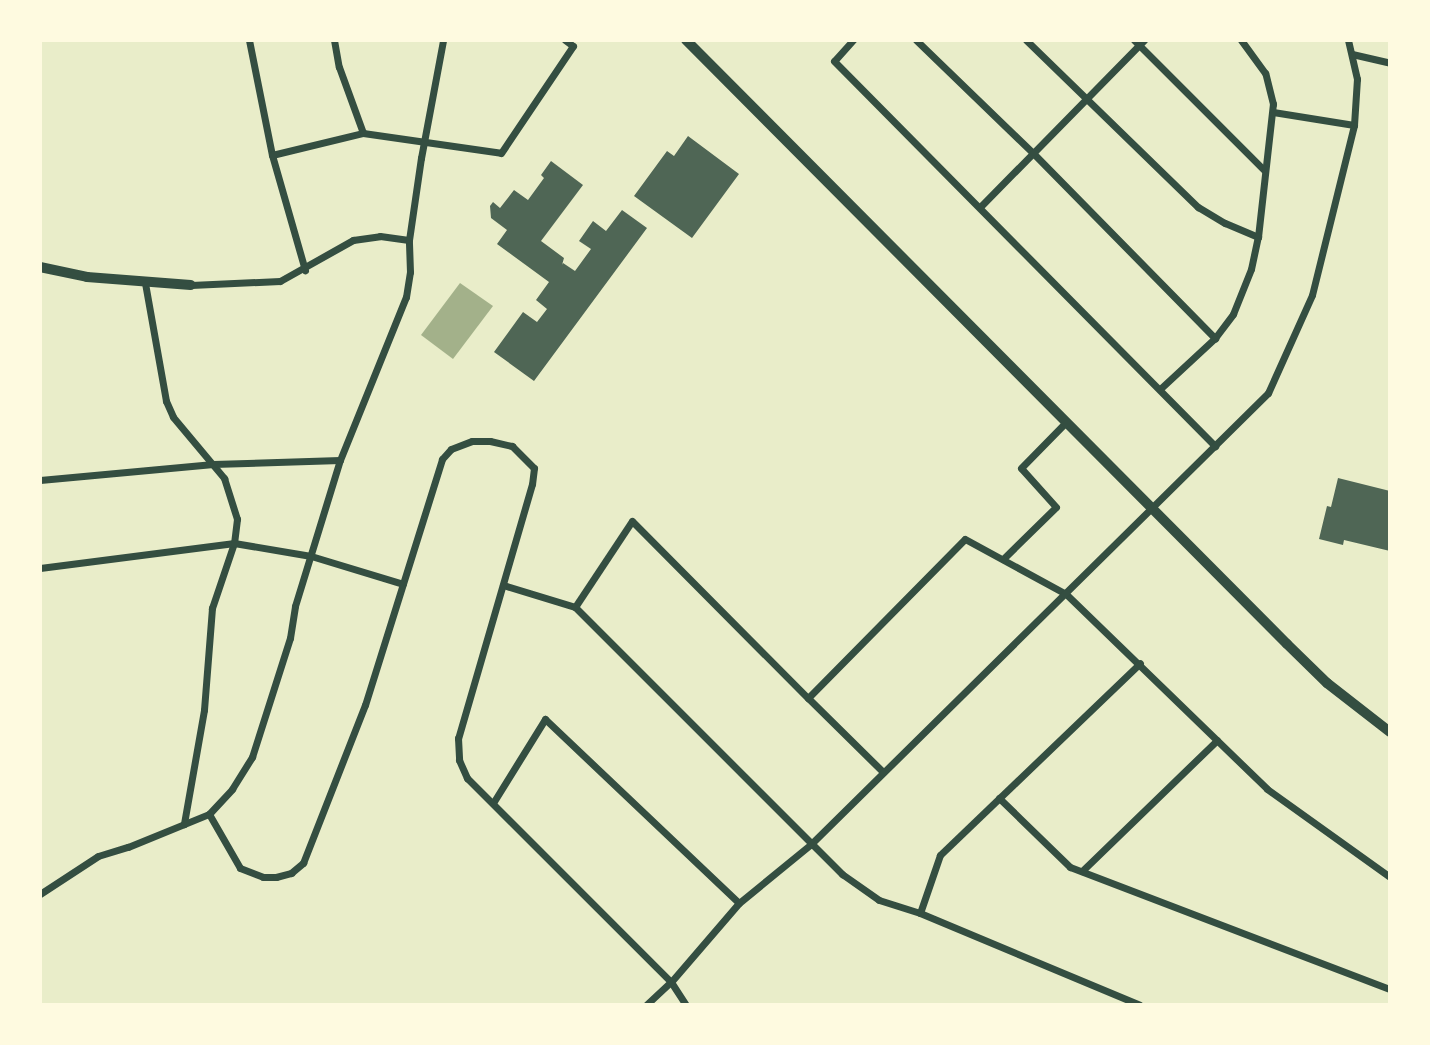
<!DOCTYPE html>
<html>
<head>
<meta charset="utf-8">
<style>
  body { margin:0 }
  #map { position:relative; width:1430px; height:1045px; overflow:hidden; background:#e9edc9; font-family:Roboto,sans-serif }
  div>[style] { position:absolute }
  [style*='--x'] { left:calc(var(--x)*1px); top:calc(var(--y)*1px); width:calc(var(--w)*1px); rotate:calc(var(--a)*1deg) }
  .water>* { inset:0; background:#a3b18a }
  .building>* { inset:0; background:#4f6655 }
  .minor>* { height:7px; margin:-3.5px; padding:0 3.5px; transform-origin:3.5px; border-radius:3.5px; background:#344e41 }
  .tertiary>* { height:10px; margin:-5px; padding:0 5px; transform-origin:5px; border-radius:5px; background:#344e41 }
  span { translate:-50% -50%; white-space:nowrap; text-align:center; line-height:1.15; -webkit-text-stroke:6px #fefae0; paint-order:stroke }
  .frame { position:absolute; inset:0; border:42px solid #fefae0; pointer-events:none }
</style>
</head>
<body>
<div id="map">
  <div class="water">
    <div style="clip-path:polygon(460px 283px,493px 306px,453px 359px,421px 335px)"></div>
  </div>
  <div class="building">
    <div style="clip-path:polygon(688px 136px,739px 174px,692px 238px,634px 196px,667px 151px,674px 156px)"></div>
    <div style="clip-path:polygon(551px 161px,583px 185px,541px 241px,564px 258px,562px 265px,563px 263px,575px 271px,591px 249px,579px 241px,593px 221px,606px 231px,622px 210px,647px 228px,534px 381px,494px 352px,523px 312px,537px 322px,547px 309px,536px 300px,549px 282px,497px 244px,507px 230px,491px 218px,490px 206px,493px 202px,500px 208px,514px 190px,528px 200px,544px 178px,541px 175px)"></div>
    <div style="clip-path:polygon(1338px 478px,1390px 491px,1390px 551px,1344px 540px,1343px 545px,1319px 539px,1327px 506px,1331px 507px)"></div>
  </div>
  <div class="minor">
    <div style="--x:249;--y:40;--w:117;--a:78.7"></div>
    <div style="--x:272;--y:155;--w:120;--a:74"></div>
    <div style="--x:334;--y:40;--w:27;--a:80"></div>
    <div style="--x:339;--y:67;--w:70;--a:70"></div>
    <div style="--x:853;--y:40;--w:28;--a:132"></div>
    <div style="--x:834;--y:61;--w:542;--a:45.3"></div>
    <div style="--x:916;--y:40;--w:163;--a:44"></div>
    <div style="--x:1033;--y:153;--w:260;--a:45.5"></div>
    <div style="--x:1026;--y:40;--w:240;--a:44.2"></div>
    <div style="--x:1198;--y:207;--w:31;--a:31"></div>
    <div style="--x:1225;--y:223;--w:36;--a:23"></div>
    <div style="--x:1134;--y:40;--w:184;--a:45"></div>
    <div style="--x:1352;--y:54;--w:39;--a:13"></div>
    <div style="--x:1273;--y:112;--w:82;--a:9.1"></div>
    <div style="--x:272;--y:155;--w:94;--a:-13.6"></div>
    <div style="--x:363;--y:133;--w:139;--a:8.2"></div>
    <div style="--x:501;--y:153;--w:129;--a:-56.1"></div>
    <div style="--x:573;--y:46;--w:10;--a:-143"></div>
    <div style="--x:981;--y:206;--w:233;--a:-45.5"></div>
    <div style="--x:145;--y:283;--w:120;--a:79.9"></div>
    <div style="--x:166;--y:401;--w:17;--a:66"></div>
    <div style="--x:173;--y:417;--w:80;--a:50.1"></div>
    <div style="--x:224;--y:478;--w:43;--a:72.4"></div>
    <div style="--x:237;--y:519;--w:24;--a:97"></div>
    <div style="--x:234;--y:543;--w:69;--a:108.7"></div>
    <div style="--x:212;--y:608;--w:102;--a:94.5"></div>
    <div style="--x:204;--y:710;--w:116;--a:100"></div>
    <div style="--x:191;--y:285;--w:89;--a:-2.6"></div>
    <div style="--x:280;--y:281;--w:84;--a:-29.3"></div>
    <div style="--x:353;--y:240;--w:27;--a:-8"></div>
    <div style="--x:380;--y:236;--w:29;--a:8"></div>
    <div style="--x:1160;--y:389;--w:75;--a:-42.8"></div>
    <div style="--x:1215;--y:338;--w:30;--a:-53"></div>
    <div style="--x:1233;--y:314;--w:48;--a:-68.2"></div>
    <div style="--x:1251;--y:269;--w:33;--a:-78"></div>
    <div style="--x:1258;--y:237;--w:134;--a:-83.6"></div>
    <div style="--x:1273;--y:104;--w:32;--a:-104"></div>
    <div style="--x:1265;--y:73;--w:41;--a:-126"></div>
    <div style="--x:40;--y:480;--w:174;--a:-5.3"></div>
    <div style="--x:213;--y:464;--w:127;--a:-1.8"></div>
    <div style="--x:1003;--y:559;--w:74;--a:-44.5"></div>
    <div style="--x:1056;--y:507;--w:52;--a:-131.9"></div>
    <div style="--x:1021;--y:468;--w:63;--a:-45.6"></div>
    <div style="--x:40;--y:568;--w:196;--a:-7.3"></div>
    <div style="--x:234;--y:543;--w:78;--a:9.6"></div>
    <div style="--x:311;--y:556;--w:96;--a:16.9"></div>
    <div style="--x:503;--y:585;--w:75;--a:17"></div>
    <div style="--x:575;--y:607;--w:378;--a:45"></div>
    <div style="--x:842;--y:874;--w:45;--a:35.1"></div>
    <div style="--x:879;--y:900;--w:43;--a:17.6"></div>
    <div style="--x:920;--y:913;--w:238;--a:22.7"></div>
    <div style="--x:575;--y:607;--w:103;--a:-56.5"></div>
    <div style="--x:632;--y:521;--w:250;--a:45.2"></div>
    <div style="--x:808;--y:698;--w:223;--a:-45.4"></div>
    <div style="--x:965;--y:539;--w:115;--a:28.6"></div>
    <div style="--x:1066;--y:594;--w:280;--a:44.1"></div>
    <div style="--x:1267;--y:789;--w:151;--a:35.6"></div>
    <div style="--x:808;--y:698;--w:104;--a:44.6"></div>
    <div style="--x:999;--y:798;--w:99;--a:44.2"></div>
    <div style="--x:1070;--y:867;--w:342;--a:20.9"></div>
    <div style="--x:493;--y:803;--w:99;--a:-58.2"></div>
    <div style="--x:545;--y:719;--w:267;--a:43.5"></div>
    <div style="--x:209;--y:814;--w:62;--a:60.1"></div>
    <div style="--x:240;--y:868;--w:25;--a:21"></div>
    <div style="--x:263;--y:877;--w:13;--a:0"></div>
    <div style="--x:276;--y:877;--w:16;--a:-15"></div>
    <div style="--x:291;--y:873;--w:16;--a:-40"></div>
    <div style="--x:303;--y:863;--w:170;--a:-68.6"></div>
    <div style="--x:365;--y:705;--w:258;--a:-72.6"></div>
    <div style="--x:442;--y:459;--w:13;--a:-48"></div>
    <div style="--x:451;--y:449;--w:22;--a:-21"></div>
    <div style="--x:472;--y:441;--w:18;--a:0"></div>
    <div style="--x:490;--y:441;--w:23;--a:13"></div>
    <div style="--x:512;--y:446;--w:31;--a:45"></div>
    <div style="--x:534;--y:468;--w:16;--a:97"></div>
    <div style="--x:532;--y:484;--w:265;--a:106.2"></div>
    <div style="--x:458;--y:738;--w:22;--a:87"></div>
    <div style="--x:459;--y:760;--w:20;--a:66"></div>
    <div style="--x:467;--y:778;--w:288;--a:45"></div>
    <div style="--x:671;--y:982;--w:27;--a:57"></div>
    <div style="--x:1082;--y:871;--w:188;--a:-44.1"></div>
    <div style="--x:40;--y:894;--w:69;--a:-33.2"></div>
    <div style="--x:98;--y:856;--w:31;--a:-17"></div>
    <div style="--x:128;--y:847;--w:87;--a:-22.2"></div>
    <div style="--x:209;--y:814;--w:34;--a:-47"></div>
    <div style="--x:232;--y:789;--w:38;--a:-58"></div>
    <div style="--x:252;--y:757;--w:125;--a:-72.3"></div>
    <div style="--x:290;--y:638;--w:32;--a:-81"></div>
    <div style="--x:295;--y:606;--w:153;--a:-72.9"></div>
    <div style="--x:340;--y:460;--w:176;--a:-68"></div>
    <div style="--x:406;--y:297;--w:25;--a:-81"></div>
    <div style="--x:410;--y:272;--w:32;--a:-92"></div>
    <div style="--x:409;--y:240;--w:83;--a:-81.7"></div>
    <div style="--x:421;--y:158;--w:120;--a:-79.4"></div>
    <div style="--x:920;--y:913;--w:61;--a:-71"></div>
    <div style="--x:940;--y:855;--w:277;--a:-43.8"></div>
    <div style="--x:646;--y:1005;--w:34;--a:-43"></div>
    <div style="--x:671;--y:982;--w:104;--a:-49.3"></div>
    <div style="--x:739;--y:903;--w:93;--a:-39.3"></div>
    <div style="--x:811;--y:844;--w:642;--a:-44.62"></div>
    <div style="--x:1268;--y:393;--w:107;--a:-65.8"></div>
    <div style="--x:1312;--y:295;--w:175;--a:-76.1"></div>
    <div style="--x:1354;--y:125;--w:46;--a:-86.3"></div>
    <div style="--x:1357;--y:79;--w:40;--a:-103"></div>
  </div>
  <div class="tertiary">
    <div style="--x:686;--y:40;--w:852;--a:45.14"></div>
    <div style="--x:1287;--y:644;--w:56;--a:44.3"></div>
    <div style="--x:1327;--y:683;--w:80;--a:37.9"></div>
    <div style="--x:40;--y:267;--w:48;--a:12"></div>
    <div style="--x:87;--y:277;--w:104;--a:4.4"></div>
  </div>
  <div class="frame"></div>
</div>
</body>
</html>
